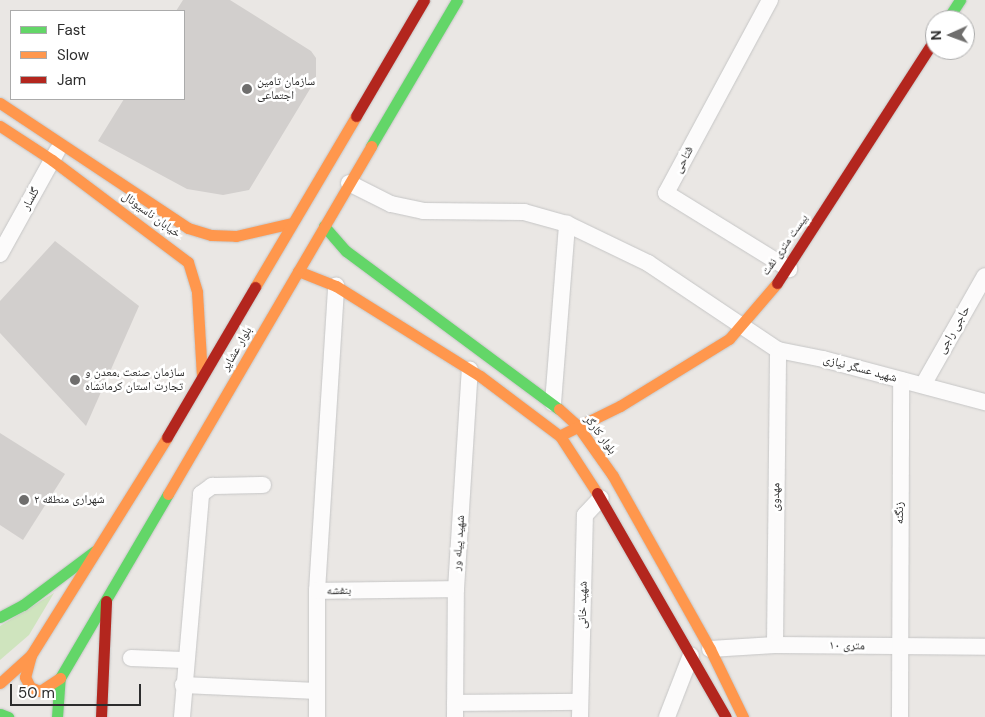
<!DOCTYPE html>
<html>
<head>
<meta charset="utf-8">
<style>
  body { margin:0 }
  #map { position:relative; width:985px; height:717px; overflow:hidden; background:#eae7e4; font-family:"DM Sans","Noto Naskh Arabic",sans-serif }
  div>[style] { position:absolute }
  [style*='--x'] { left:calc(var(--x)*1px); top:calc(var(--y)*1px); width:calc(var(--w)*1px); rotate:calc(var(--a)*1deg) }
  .green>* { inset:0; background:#cfe4be }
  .building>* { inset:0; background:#d2cfcd }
  .roads { filter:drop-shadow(0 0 1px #c6c6c6) drop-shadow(0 0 1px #c6c6c6) }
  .street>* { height:16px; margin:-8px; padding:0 8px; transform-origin:8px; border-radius:8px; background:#fcfbfb }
  .fast>* { height:11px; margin:-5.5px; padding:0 5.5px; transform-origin:5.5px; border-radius:5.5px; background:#63d668 }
  .slow>* { height:11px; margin:-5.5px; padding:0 5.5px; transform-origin:5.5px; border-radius:5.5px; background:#ff974d }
  .jam>* { height:11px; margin:-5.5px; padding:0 5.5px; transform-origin:5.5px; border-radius:5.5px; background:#b3261e }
  .dots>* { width:14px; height:14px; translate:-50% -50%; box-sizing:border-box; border:2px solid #fff; border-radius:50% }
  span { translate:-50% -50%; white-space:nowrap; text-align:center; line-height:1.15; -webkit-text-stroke:5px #fff; paint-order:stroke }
  .poi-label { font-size:12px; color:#2d2d2d }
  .left { translate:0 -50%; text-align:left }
  .street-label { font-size:12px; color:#2d2d2d }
  .legend { position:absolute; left:10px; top:10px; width:175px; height:90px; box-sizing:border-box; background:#fff; border:1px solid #ababab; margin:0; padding:6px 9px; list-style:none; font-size:15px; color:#2d2d2d }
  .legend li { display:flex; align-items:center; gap:10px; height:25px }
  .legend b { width:25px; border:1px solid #ababab }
  .north { position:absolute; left:925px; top:10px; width:50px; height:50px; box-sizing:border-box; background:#fff; border:1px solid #ababab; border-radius:50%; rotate:268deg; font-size:14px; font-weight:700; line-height:20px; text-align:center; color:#2d2d2d }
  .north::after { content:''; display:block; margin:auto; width:18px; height:22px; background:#6f6e6d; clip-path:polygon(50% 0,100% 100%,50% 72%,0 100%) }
  .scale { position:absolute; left:10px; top:684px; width:131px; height:22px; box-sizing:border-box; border:2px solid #2d2d2d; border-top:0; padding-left:6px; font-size:15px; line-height:18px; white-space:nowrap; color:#2d2d2d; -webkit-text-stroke:4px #fff; paint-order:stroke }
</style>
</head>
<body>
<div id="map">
  <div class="green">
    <div style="clip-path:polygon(54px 593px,29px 635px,0 660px,0 626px)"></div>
  </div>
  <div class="building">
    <div style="clip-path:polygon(183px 0,230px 0,311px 51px,316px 58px,316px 79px,249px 190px,223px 195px,187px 189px,98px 141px,124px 99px,184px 99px,184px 11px,176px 11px)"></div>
    <div style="clip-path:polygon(55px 241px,139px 306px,86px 426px,0 333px,0 301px)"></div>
    <div style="clip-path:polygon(0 433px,65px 474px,23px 540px,0 525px)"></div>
  </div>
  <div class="roads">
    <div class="street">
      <div style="--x:770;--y:0;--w:219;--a:118.3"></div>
      <div style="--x:666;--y:193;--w:145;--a:31.7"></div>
      <div style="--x:349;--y:183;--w:47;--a:26.6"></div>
      <div style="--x:391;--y:204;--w:33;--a:12"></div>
      <div style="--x:423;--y:211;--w:101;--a:0.6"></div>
      <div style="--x:524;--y:212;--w:45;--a:15.6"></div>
      <div style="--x:567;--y:224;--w:90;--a:25.7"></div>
      <div style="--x:648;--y:263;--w:156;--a:33.8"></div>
      <div style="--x:778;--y:350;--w:46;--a:11.3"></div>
      <div style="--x:823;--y:359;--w:168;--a:14.9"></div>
      <div style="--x:0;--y:254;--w:118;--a:-61"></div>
      <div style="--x:923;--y:385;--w:125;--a:-60.4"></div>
      <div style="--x:553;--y:403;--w:180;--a:-85.5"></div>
      <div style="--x:317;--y:591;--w:306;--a:-86.4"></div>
      <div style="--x:775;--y:645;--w:295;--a:-89.4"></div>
      <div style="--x:710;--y:649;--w:65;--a:-3.5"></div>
      <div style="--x:775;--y:645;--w:210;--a:0.5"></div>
      <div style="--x:131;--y:658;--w:53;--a:2.2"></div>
      <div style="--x:183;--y:685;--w:134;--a:2.6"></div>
      <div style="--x:455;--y:703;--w:125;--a:-0.5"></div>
      <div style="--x:182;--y:717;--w:224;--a:-85.1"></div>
      <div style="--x:201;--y:494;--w:14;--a:-36"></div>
      <div style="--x:212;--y:486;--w:51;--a:-1.1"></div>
      <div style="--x:317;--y:717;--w:126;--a:-90"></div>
      <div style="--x:317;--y:591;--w:139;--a:-0.8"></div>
      <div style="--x:455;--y:717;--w:128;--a:-89.6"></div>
      <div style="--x:456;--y:589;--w:220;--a:-86.4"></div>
      <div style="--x:580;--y:717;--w:202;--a:-88.6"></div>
      <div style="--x:585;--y:515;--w:23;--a:-47"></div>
      <div style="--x:667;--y:717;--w:66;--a:-68.8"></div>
      <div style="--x:900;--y:717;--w:337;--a:-89.8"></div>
    </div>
    <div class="fast">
      <div style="--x:947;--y:20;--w:24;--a:-57"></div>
      <div style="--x:371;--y:146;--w:169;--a:-59.5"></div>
      <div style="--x:324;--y:226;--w:33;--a:49"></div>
      <div style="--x:346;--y:251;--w:265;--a:36.6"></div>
      <div style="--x:0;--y:617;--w:26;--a:-28"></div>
      <div style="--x:23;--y:605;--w:90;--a:-36.9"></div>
      <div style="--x:0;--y:714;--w:9;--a:21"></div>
      <div style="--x:57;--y:717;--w:39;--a:-86"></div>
      <div style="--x:60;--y:678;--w:213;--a:-59.6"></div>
    </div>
    <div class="slow">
      <div style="--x:0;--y:103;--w:226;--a:33.6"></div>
      <div style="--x:188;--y:228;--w:24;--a:17"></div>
      <div style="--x:211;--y:235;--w:25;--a:2"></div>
      <div style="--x:236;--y:236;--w:57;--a:-13.1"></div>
      <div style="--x:0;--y:126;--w:62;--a:33.2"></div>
      <div style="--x:52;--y:160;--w:170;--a:36.9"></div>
      <div style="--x:188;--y:262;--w:31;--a:73"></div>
      <div style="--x:197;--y:292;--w:84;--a:86.6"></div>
      <div style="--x:298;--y:271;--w:41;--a:21.5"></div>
      <div style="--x:336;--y:286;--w:170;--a:32"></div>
      <div style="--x:480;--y:376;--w:100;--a:36.9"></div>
      <div style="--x:560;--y:436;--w:68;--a:57"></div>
      <div style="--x:255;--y:287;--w:199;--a:-59.4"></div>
      <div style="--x:559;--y:409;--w:24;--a:42"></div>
      <div style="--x:577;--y:425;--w:62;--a:54.8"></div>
      <div style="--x:613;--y:476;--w:198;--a:60.7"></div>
      <div style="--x:710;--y:649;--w:76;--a:64.1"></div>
      <div style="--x:563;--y:434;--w:64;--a:-26.2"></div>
      <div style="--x:620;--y:406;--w:128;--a:-31.6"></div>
      <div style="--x:729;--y:339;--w:74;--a:-49.4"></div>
      <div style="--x:168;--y:494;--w:403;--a:-59.7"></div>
      <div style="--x:31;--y:655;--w:23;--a:105"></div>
      <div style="--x:25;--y:677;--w:11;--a:63"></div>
      <div style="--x:30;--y:687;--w:11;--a:22"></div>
      <div style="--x:40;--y:691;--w:24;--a:-33"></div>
      <div style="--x:0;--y:683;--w:42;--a:-42.1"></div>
      <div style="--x:31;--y:655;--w:257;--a:-58"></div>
    </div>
    <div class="jam">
      <div style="--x:356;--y:116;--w:134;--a:-59.6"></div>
      <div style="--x:777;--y:283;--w:291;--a:-57.1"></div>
      <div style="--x:167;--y:437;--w:174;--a:-59.6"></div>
      <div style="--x:597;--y:493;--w:258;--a:60.1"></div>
      <div style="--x:101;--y:717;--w:116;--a:-87.5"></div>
    </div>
  </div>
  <div class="dots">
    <div style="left:247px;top:89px;background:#6f6e6d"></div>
    <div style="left:75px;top:380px;background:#6f6e6d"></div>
    <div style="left:24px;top:500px;background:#6f6e6d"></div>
  </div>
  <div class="poi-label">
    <span class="left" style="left:257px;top:89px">سازمان تامین<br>اجتماعی</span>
    <span class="left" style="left:85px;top:380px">سازمان صنعت ،معدن و<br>تجارت استان کرمانشاه</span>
    <span class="left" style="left:34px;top:500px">شهراری منطقه ۲</span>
  </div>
  <div class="street-label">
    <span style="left:684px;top:160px;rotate:-62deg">فتاحی</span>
    <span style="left:31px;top:199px;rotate:-61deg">گلسار</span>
    <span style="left:151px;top:215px;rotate:36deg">خیابان ناسیونال</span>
    <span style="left:785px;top:245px;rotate:-55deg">بیست متری نفت</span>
    <span style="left:954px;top:330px;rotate:-60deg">حاجی راجی</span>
    <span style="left:237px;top:349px;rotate:-60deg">بلوار عشایر</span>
    <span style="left:860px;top:369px;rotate:15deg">شهید عسگر نیازی</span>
    <span style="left:600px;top:435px;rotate:53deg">بلوار کارگر</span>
    <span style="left:776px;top:497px;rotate:-89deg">مهدوی</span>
    <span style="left:900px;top:513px;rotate:-90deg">زنگنه</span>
    <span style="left:459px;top:543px;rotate:-86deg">شهید پیله ور</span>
    <span style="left:339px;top:591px;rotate:-1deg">بنفشه</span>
    <span style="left:583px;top:605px;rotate:-89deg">شهید خانی</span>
    <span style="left:847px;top:646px;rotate:1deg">۱۰ متری</span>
  </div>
  <ul class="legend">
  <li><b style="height:6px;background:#63d668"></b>Fast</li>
  <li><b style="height:6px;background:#ff974d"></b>Slow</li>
  <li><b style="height:6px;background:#b3261e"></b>Jam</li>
  </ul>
  <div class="north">N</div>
  <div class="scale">50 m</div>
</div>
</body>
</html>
